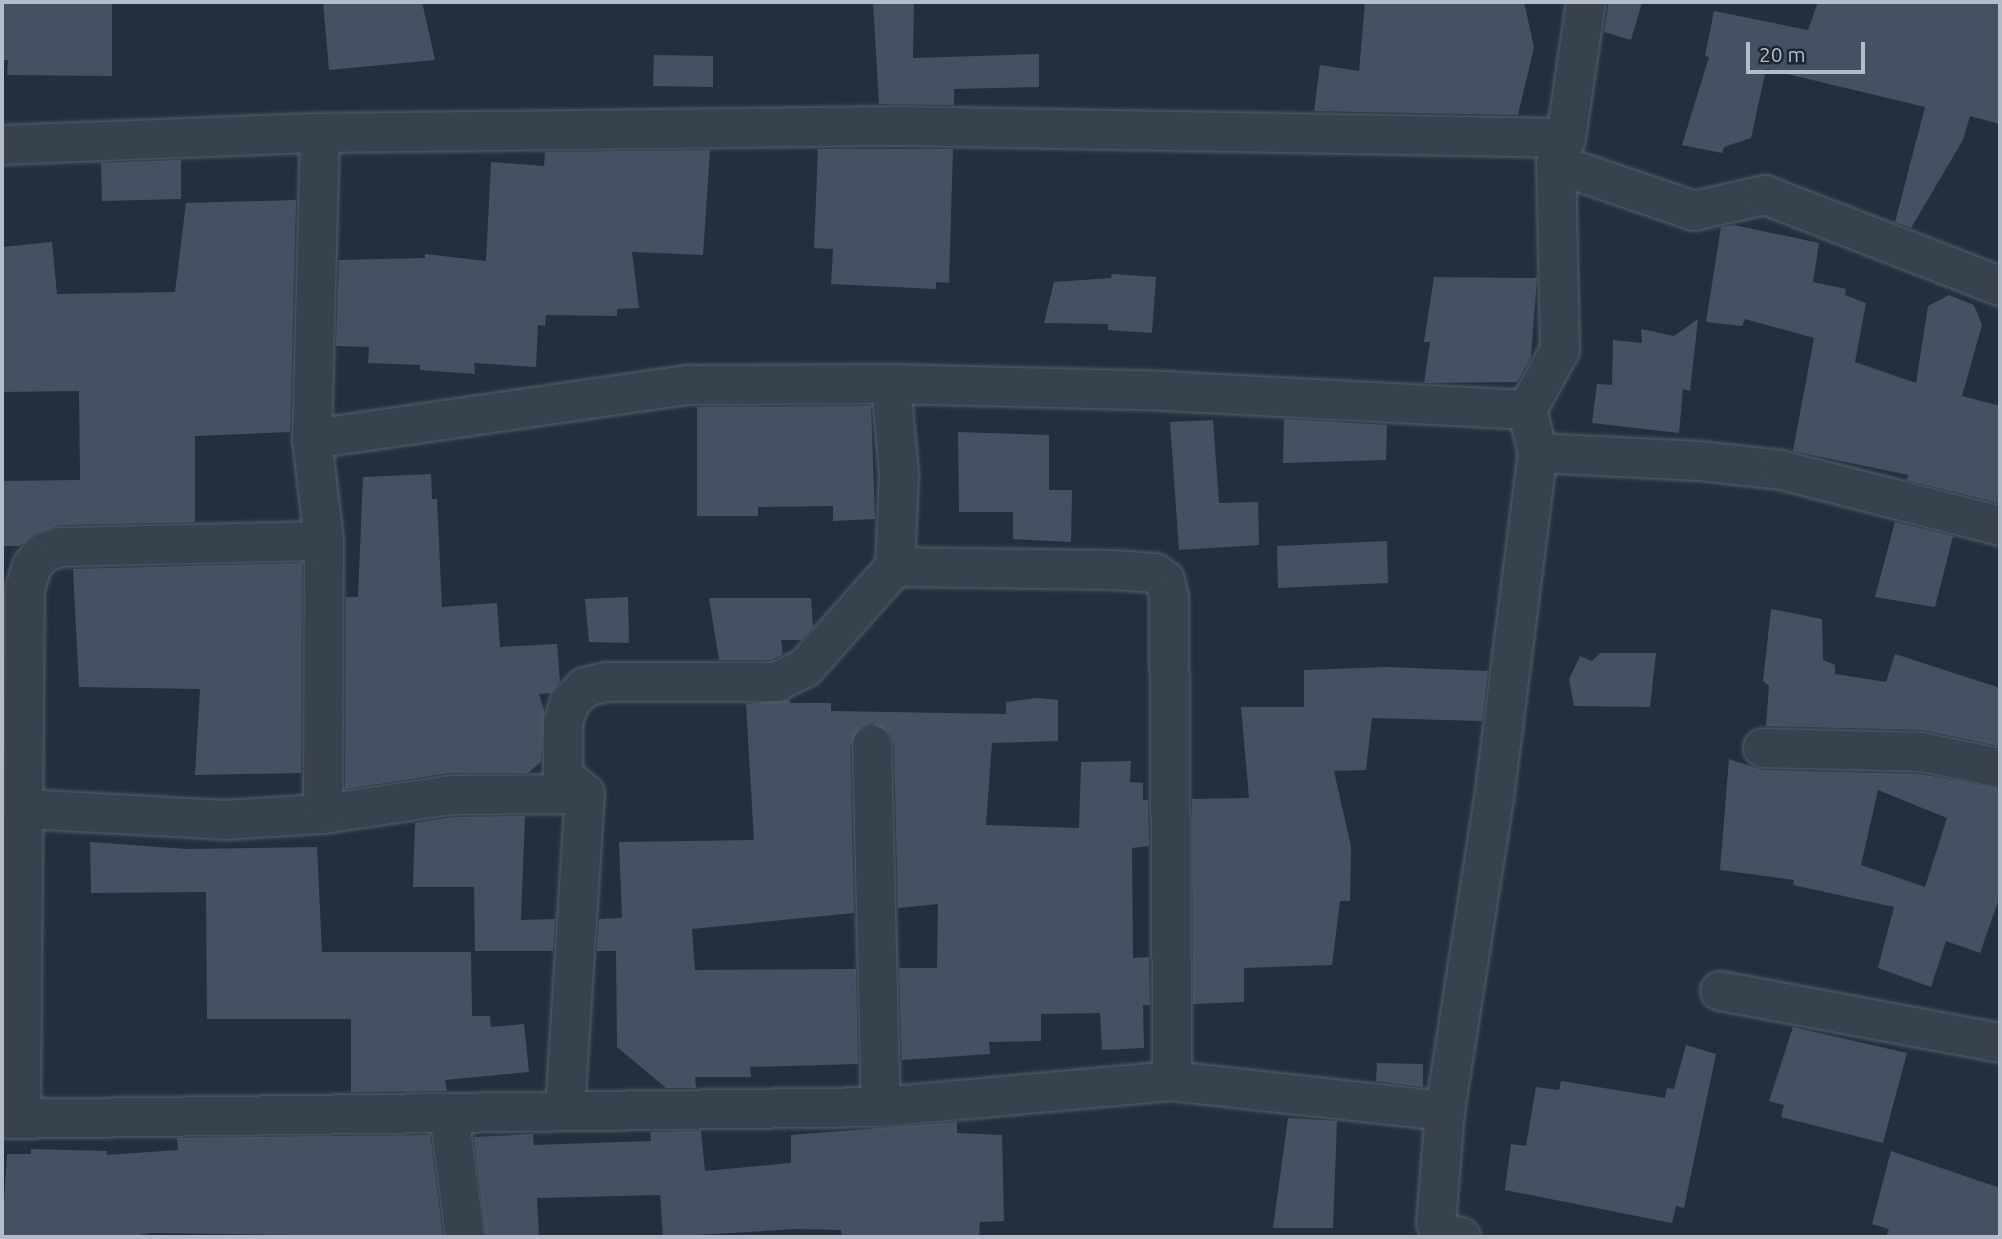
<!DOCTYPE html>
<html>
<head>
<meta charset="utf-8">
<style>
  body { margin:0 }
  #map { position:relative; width:2002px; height:1239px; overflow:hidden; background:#242f3e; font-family:Ubuntu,sans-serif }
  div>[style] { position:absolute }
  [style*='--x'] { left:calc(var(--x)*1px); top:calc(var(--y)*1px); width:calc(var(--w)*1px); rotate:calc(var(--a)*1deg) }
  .building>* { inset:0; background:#455162 }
  .roads { filter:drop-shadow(0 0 2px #565f6c) drop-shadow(0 0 2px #565f6c) }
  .minor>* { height:38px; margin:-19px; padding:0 19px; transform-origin:19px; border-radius:19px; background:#38414e }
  span { translate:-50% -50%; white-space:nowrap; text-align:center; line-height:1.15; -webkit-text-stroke:7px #1d2633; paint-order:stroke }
  .frame { position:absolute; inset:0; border:4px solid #b4bcc9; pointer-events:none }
  .scale { position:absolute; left:1746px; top:42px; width:119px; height:32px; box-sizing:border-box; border:4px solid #b4bcc9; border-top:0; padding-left:9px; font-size:21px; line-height:24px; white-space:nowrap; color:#b4bcc9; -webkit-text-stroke:5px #1d2633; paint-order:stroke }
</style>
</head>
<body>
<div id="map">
  <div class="building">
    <div style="clip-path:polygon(2px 2px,112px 2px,112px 76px,7px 75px,8px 60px,2px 60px)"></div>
    <div style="clip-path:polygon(323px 2px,422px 2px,435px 60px,329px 70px)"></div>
    <div style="clip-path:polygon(873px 2px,914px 2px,913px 58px,1039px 54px,1039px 87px,954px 89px,954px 105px,879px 104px)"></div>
    <div style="clip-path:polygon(1365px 2px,1524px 2px,1534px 47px,1518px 115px,1314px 111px,1320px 65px,1359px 71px)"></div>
    <div style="clip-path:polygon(1609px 2px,1642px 2px,1631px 40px,1604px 32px)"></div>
    <div style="clip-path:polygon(1818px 2px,2000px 2px,2000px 124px,1970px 116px,1963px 140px,1911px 228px,1895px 222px,1925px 107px,1766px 69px,1751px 138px,1724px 147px,1722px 153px,1682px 145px,1709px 57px,1705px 56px,1714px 11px,1808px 30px)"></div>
    <div style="clip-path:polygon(654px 55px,713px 56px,713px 87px,653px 86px)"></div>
    <div style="clip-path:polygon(818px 149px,953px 149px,949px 283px,936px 282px,936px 289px,831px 284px,833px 249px,814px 248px)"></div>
    <div style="clip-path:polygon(710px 150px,703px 255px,632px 252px,639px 308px,617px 309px,617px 316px,546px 315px,545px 326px,538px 325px,536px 367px,474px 363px,475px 374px,420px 370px,420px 365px,368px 363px,369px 347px,336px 346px,339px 260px,425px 258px,425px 254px,486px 261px,491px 162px,544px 166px,545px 152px)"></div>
    <div style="clip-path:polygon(181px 160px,181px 199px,102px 201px,101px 163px)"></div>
    <div style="clip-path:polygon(296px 200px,290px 432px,195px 436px,195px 522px,59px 525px,34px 534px,20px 546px,2px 546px,2px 481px,80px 480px,79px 391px,2px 392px,2px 247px,52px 242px,57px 294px,175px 292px,186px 203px)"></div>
    <div style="clip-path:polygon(1734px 225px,1819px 243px,1813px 282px,1846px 289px,1845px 295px,1866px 303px,1855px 362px,1916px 383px,1928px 306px,1949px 295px,1974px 305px,1982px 325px,1962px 396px,2000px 406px,2000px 503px,1907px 480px,1908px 475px,1793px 451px,1814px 338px,1745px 319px,1742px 326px,1706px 322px,1721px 227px)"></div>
    <div style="clip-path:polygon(1112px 274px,1156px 277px,1152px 333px,1108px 330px,1108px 324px,1044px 323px,1054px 282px,1111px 278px)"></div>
    <div style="clip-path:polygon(1434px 277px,1537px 278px,1531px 357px,1517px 382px,1424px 383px,1430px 342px,1424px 342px)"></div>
    <div style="clip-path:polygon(1698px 319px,1690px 391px,1683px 389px,1679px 433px,1592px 423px,1597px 384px,1612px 385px,1613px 340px,1642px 343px,1641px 329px,1674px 336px)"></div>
    <div style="clip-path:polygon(871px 406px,875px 519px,833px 521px,833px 506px,758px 507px,758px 516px,697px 516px,697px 407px)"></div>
    <div style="clip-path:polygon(1284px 419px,1387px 425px,1386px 460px,1283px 463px)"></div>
    <div style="clip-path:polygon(1213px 420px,1219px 503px,1258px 502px,1259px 545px,1179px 550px,1170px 422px)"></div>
    <div style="clip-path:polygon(958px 432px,1049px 435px,1049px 490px,1072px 490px,1071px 542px,1013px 539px,1013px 512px,959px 512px)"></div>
    <div style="clip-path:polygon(431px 474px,432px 499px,437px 499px,442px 607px,497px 603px,500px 647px,557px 644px,560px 681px,551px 693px,539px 694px,544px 710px,541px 762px,528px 773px,449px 773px,345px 789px,346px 597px,358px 597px,363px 477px)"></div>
    <div style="clip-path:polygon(1895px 522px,1953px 536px,1935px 607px,1875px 597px)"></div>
    <div style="clip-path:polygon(1387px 541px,1388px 583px,1278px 588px,1277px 546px)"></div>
    <div style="clip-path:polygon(302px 563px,301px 773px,195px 775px,200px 689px,79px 687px,73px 569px)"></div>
    <div style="clip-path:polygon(628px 597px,629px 643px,589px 642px,585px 599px)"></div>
    <div style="clip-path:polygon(709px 598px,811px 598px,813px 627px,801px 640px,781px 640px,783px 654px,771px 660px,719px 660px)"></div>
    <div style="clip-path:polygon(1771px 609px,1822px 619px,1823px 660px,1835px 665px,1835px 674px,1886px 682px,1895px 654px,2000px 688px,2000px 746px,1923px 730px,1766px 726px,1769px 686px,1763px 681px)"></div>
    <div style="clip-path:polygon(1600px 653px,1656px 653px,1650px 707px,1574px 706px,1569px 679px,1580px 656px,1592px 661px)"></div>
    <div style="clip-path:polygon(1387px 667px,1488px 671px,1482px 721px,1372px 718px,1366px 770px,1334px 771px,1351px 847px,1350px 901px,1340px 901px,1332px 965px,1244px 968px,1244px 1002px,1193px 1004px,1192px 799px,1249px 798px,1241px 707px,1304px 707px,1304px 670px)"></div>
    <div style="clip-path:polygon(1037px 698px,1058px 700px,1058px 741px,992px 743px,986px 825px,1079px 828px,1081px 762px,1131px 761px,1130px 782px,1143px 783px,1143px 800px,1148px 800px,1149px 846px,1132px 848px,1133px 958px,1149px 957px,1150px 1005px,1143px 1005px,1144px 1048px,1102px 1050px,1100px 1013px,1041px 1014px,1041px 1041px,989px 1042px,990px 1054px,902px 1060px,899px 968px,937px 968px,938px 904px,898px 908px,894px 744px,890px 733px,872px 723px,860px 727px,850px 746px,854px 913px,692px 929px,695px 970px,856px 969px,858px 1064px,750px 1067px,751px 1077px,695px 1077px,696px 1088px,666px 1088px,617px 1047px,616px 951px,597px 951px,599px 919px,622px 918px,619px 842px,754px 840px,746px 704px,790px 700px,790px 703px,831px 703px,831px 711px,1006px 714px,1006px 702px)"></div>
    <div style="clip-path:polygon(evenodd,1729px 759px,1762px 770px,1920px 774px,2000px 789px,2000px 896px,1980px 953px,1946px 941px,1931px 987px,1878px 968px,1894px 907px,1793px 885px,1794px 880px,1720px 870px,1729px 759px,1878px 790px,1947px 818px,1925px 887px,1861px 865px,1878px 790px)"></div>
    <div style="clip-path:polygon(525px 816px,521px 920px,555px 919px,553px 951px,475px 951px,474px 887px,413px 887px,415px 823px,454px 817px)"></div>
    <div style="clip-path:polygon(90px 842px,187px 849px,317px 847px,322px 952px,471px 952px,472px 1016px,490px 1016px,491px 1027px,524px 1024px,529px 1072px,445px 1080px,447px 1091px,351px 1092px,351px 1019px,207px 1019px,206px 892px,91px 893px)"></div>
    <div style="clip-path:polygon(1793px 1027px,1907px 1053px,1883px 1143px,1781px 1117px,1784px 1105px,1769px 1101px)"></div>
    <div style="clip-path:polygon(1686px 1045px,1716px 1054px,1684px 1208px,1676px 1206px,1672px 1223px,1505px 1190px,1511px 1144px,1526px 1146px,1536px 1087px,1559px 1090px,1561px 1081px,1665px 1098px,1667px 1088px,1674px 1089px)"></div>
    <div style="clip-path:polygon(1377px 1063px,1423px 1064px,1423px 1087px,1376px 1081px)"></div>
    <div style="clip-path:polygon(1288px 1118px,1337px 1121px,1333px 1228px,1273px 1228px)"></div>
    <div style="clip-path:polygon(957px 1122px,957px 1133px,1002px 1135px,1004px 1221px,980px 1222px,979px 1237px,842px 1237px,841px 1230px,797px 1229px,663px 1237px,660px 1195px,537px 1198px,539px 1237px,486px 1237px,474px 1137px,533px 1134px,534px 1145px,651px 1141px,650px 1132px,701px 1131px,705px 1171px,791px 1163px,791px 1135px)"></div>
    <div style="clip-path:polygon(430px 1135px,443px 1237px,151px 1233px,127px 1237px,2px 1237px,7px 1154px,31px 1154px,31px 1149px,107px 1151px,107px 1155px,178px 1150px,177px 1138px)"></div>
    <div style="clip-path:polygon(1891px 1151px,2000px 1188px,2000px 1237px,1886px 1237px,1889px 1229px,1872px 1224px)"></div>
  </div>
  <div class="roads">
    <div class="minor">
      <div style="--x:2;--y:145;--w:318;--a:-2.2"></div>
      <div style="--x:320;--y:133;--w:576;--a:-0.7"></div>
      <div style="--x:896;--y:126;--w:670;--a:1.03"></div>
      <div style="--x:1556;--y:164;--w:146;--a:18.8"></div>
      <div style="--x:1694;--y:211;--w:73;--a:-12.7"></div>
      <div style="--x:1765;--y:195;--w:252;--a:21.2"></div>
      <div style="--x:312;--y:439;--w:380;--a:-8.2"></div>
      <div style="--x:688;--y:385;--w:203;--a:-0.3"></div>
      <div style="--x:891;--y:384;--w:254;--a:1.4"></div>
      <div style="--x:1145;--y:390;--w:383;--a:3"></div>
      <div style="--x:1538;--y:453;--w:162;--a:2.8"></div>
      <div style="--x:1700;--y:461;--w:81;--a:6.3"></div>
      <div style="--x:1781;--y:470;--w:226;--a:14.3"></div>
      <div style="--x:895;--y:567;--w:219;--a:0.8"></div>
      <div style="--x:1114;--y:570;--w:41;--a:4.2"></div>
      <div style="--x:1155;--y:573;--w:12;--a:35"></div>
      <div style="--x:1165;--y:580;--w:18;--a:77"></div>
      <div style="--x:1169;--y:598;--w:483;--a:89.6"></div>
      <div style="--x:872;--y:745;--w:362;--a:88.6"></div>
      <div style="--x:1763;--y:748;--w:159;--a:1.4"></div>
      <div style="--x:1922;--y:752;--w:80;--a:11.6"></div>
      <div style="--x:24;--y:809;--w:201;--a:3.1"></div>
      <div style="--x:225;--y:820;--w:98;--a:-3.5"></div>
      <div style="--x:323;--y:814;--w:130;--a:-8.4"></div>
      <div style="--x:452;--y:795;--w:133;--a:-0.4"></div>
      <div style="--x:323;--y:814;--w:273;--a:-89.8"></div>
      <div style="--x:1720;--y:991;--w:285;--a:10.5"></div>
      <div style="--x:565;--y:1110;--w:317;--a:-86.4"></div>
      <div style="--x:585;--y:794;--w:29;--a:-139"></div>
      <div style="--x:563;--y:775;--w:52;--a:-90"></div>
      <div style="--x:563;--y:723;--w:22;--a:-72"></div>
      <div style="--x:570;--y:702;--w:21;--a:-45"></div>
      <div style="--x:585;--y:687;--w:23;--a:-13"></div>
      <div style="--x:607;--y:682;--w:169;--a:0"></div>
      <div style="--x:776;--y:682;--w:32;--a:-26"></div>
      <div style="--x:805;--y:668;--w:135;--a:-48.3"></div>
      <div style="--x:895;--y:567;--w:93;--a:-87.5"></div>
      <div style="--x:899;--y:474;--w:90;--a:-95.1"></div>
      <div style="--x:449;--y:1113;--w:125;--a:82.6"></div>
      <div style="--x:21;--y:1118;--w:529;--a:-89.57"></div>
      <div style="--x:25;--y:589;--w:24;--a:-73"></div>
      <div style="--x:32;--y:566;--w:16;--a:-50"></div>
      <div style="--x:42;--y:554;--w:18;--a:-22"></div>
      <div style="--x:59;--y:547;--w:265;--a:-1.3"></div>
      <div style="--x:324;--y:541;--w:103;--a:-96.7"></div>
      <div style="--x:312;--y:439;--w:306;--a:-88.5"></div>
      <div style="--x:2;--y:1119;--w:879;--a:-0.78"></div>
      <div style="--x:881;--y:1107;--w:292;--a:-5.1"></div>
      <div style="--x:1172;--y:1081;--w:275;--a:6.3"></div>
      <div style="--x:1461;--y:1237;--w:18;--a:-167"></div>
      <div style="--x:1443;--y:1233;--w:12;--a:-125"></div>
      <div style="--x:1436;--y:1223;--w:112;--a:-85.4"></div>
      <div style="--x:1445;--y:1111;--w:316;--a:-81.1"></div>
      <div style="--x:1494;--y:799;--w:349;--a:-82.8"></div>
      <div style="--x:1538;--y:453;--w:44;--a:-104.3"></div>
      <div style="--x:1527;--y:410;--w:68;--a:-61.2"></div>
      <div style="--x:1560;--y:350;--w:186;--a:-91.2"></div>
      <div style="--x:1556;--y:164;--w:28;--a:-69"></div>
      <div style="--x:1566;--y:138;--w:137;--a:-81.6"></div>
    </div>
  </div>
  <div class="frame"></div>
  <div class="scale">20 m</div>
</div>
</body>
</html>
